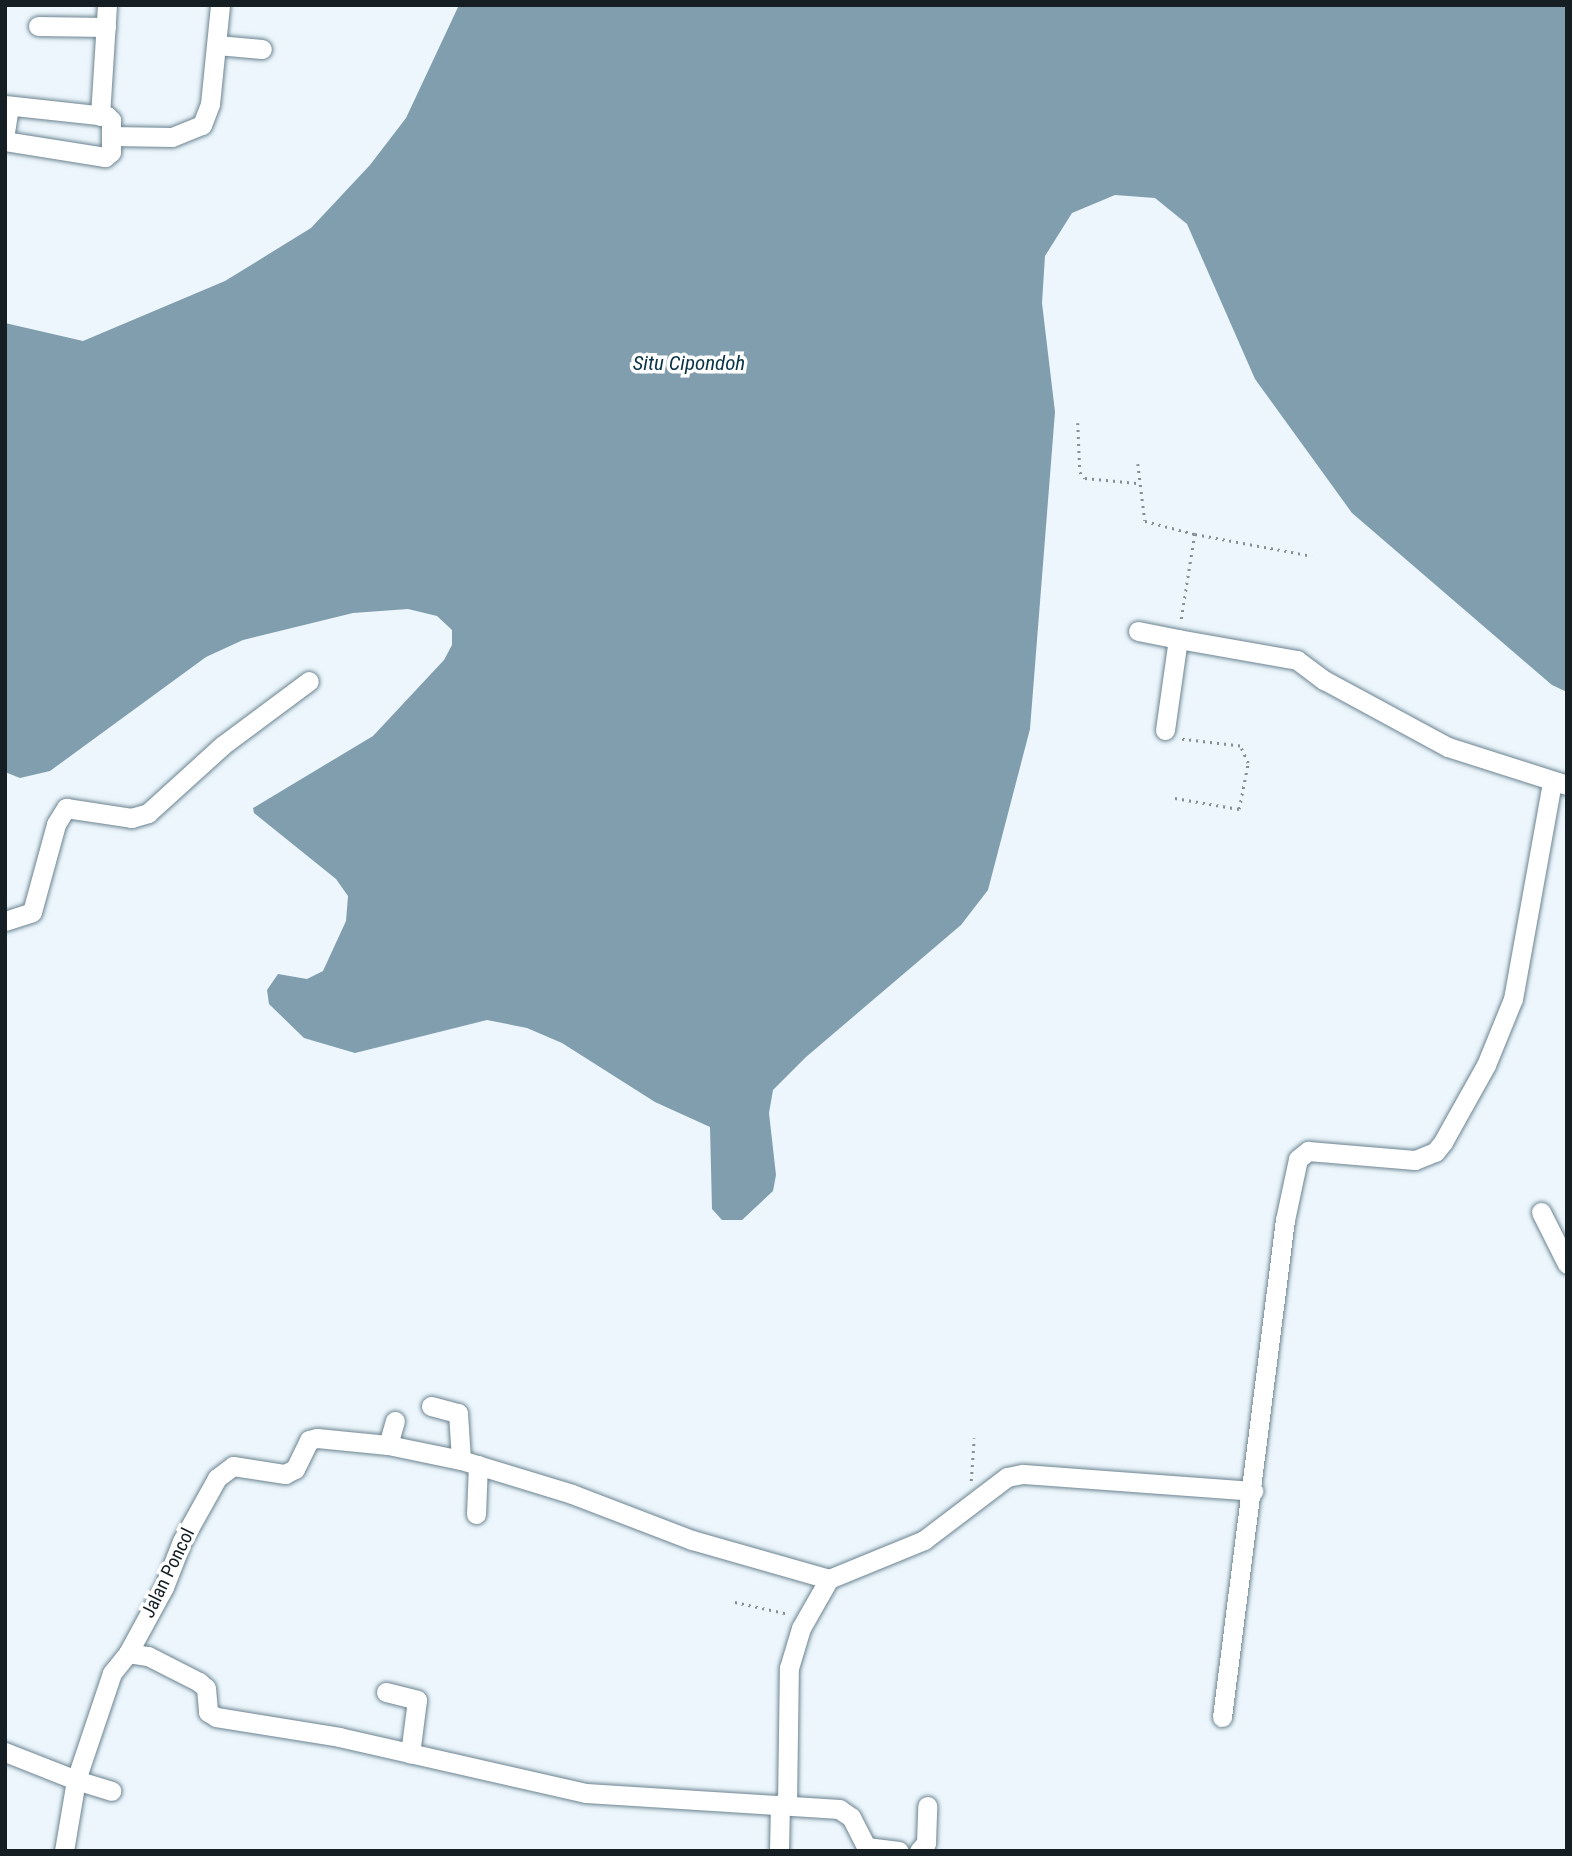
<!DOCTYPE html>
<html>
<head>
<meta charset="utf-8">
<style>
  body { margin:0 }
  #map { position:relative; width:1572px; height:1856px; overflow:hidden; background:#ecf6fc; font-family:"Roboto Condensed",sans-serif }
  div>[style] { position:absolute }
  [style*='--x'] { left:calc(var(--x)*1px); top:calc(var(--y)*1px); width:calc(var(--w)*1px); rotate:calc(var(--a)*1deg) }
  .water>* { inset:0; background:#819eae }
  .path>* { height:2.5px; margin-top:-1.25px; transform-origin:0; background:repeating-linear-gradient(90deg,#858f94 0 2px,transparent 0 7px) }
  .roads { filter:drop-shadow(0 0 2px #6b8390) drop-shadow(0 0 2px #6b8390) }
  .minor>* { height:19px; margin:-9.5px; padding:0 9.5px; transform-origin:9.5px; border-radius:9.5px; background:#fff }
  span { translate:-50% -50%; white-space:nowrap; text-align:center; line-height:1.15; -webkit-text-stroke:7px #fff; paint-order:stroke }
  .street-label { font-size:19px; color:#141e23 }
  .water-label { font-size:21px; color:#083346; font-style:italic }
  .frame { position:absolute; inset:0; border:7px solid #141e23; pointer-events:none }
</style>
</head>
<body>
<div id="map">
  <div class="water">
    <div style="clip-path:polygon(459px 5px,1567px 5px,1567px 692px,1552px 685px,1352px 513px,1255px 379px,1187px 224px,1155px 198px,1115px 195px,1072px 213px,1045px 256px,1042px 303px,1055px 412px,1030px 729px,988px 890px,961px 925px,806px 1057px,773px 1090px,769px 1113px,776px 1175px,773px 1191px,742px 1220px,722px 1220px,712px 1209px,710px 1127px,655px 1102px,562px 1043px,527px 1028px,487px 1020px,355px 1053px,304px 1038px,269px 1004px,267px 990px,278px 974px,307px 979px,323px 971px,346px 921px,348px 896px,336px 879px,254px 813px,253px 808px,373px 736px,444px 660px,452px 645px,452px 630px,437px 616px,408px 609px,353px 613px,243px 640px,206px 657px,50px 771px,20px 778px,5px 772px,5px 323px,83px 341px,225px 281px,311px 228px,370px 165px,406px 118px)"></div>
  </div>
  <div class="path">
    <div style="--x:1078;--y:423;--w:49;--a:87.7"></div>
    <div style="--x:1080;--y:472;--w:8;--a:50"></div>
    <div style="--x:1085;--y:478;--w:52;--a:5.5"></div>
    <div style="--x:1138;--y:464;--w:57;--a:83"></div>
    <div style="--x:1145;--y:521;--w:52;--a:14.6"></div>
    <div style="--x:1195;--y:534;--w:89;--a:99"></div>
    <div style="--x:1195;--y:534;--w:119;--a:10.6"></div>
    <div style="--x:1175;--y:798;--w:65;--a:9.8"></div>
    <div style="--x:1239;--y:809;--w:47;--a:-78.9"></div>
    <div style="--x:1248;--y:763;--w:19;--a:-115"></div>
    <div style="--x:1240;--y:746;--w:60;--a:-173.3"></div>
    <div style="--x:971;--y:1481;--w:43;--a:-86"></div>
    <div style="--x:735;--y:1602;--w:55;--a:12.5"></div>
  </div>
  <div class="roads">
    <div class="minor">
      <div style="--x:38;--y:26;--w:68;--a:0.8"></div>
      <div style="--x:217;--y:45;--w:45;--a:5.1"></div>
      <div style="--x:5;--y:105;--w:103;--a:6.2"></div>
      <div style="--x:107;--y:116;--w:6;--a:45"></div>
      <div style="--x:111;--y:120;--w:32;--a:90"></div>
      <div style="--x:111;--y:152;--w:8;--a:140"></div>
      <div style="--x:105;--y:157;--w:101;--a:-170.9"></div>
      <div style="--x:100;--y:116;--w:111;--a:-86.4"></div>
      <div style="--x:5;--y:132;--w:26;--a:-81"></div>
      <div style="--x:111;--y:136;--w:61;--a:0.9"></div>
      <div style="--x:172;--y:137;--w:32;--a:-22"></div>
      <div style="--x:202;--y:125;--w:22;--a:-69"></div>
      <div style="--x:210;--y:104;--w:100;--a:-84.2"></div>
      <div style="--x:1138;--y:631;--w:41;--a:11.3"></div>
      <div style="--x:1165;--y:730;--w:92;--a:-81.9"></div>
      <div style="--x:1178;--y:639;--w:121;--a:10"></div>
      <div style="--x:1297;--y:660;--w:34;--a:37"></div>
      <div style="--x:1324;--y:680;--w:141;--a:28.4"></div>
      <div style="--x:1448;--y:747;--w:125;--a:17.7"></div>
      <div style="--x:5;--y:921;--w:28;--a:-18"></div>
      <div style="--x:32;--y:912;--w:91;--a:-74.7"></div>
      <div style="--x:56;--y:824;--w:19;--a:-58"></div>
      <div style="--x:66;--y:808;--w:66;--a:8.7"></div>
      <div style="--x:131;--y:818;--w:18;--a:-16"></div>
      <div style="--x:148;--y:813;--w:101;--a:-42.2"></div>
      <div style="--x:223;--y:745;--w:107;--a:-36.7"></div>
      <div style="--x:1541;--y:1212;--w:58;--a:63.4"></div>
      <div style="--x:431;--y:1406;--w:28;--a:15"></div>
      <div style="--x:458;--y:1413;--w:47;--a:86.3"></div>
      <div style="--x:388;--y:1445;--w:25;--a:-74"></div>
      <div style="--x:476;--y:1514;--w:49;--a:-87.7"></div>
      <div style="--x:128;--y:1653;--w:20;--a:9"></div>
      <div style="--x:148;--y:1656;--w:57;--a:27"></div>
      <div style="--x:199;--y:1682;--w:9;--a:41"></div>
      <div style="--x:206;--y:1688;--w:24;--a:85"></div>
      <div style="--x:208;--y:1712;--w:9;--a:32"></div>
      <div style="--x:216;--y:1717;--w:125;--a:9.2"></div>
      <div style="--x:339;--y:1737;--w:253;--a:12.8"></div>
      <div style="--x:586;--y:1793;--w:254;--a:3.6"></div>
      <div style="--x:839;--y:1809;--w:14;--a:34"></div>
      <div style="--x:851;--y:1817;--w:34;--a:63"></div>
      <div style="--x:866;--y:1847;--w:33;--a:7"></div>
      <div style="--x:386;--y:1692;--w:32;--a:14"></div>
      <div style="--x:417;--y:1700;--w:54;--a:97.4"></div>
      <div style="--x:1222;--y:1717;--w:501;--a:-82.78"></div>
      <div style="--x:1285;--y:1220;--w:62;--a:-78"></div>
      <div style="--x:1298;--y:1159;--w:13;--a:-39"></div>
      <div style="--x:1308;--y:1151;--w:107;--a:4.8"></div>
      <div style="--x:1415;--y:1160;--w:22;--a:-22"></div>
      <div style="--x:1435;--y:1152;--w:13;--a:-51"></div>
      <div style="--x:1443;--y:1142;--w:88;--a:-60.8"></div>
      <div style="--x:1486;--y:1065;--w:71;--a:-67.8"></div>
      <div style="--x:1513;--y:999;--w:219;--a:-79.8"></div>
      <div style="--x:5;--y:1752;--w:76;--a:21.5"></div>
      <div style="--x:76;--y:1780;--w:113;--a:-71.4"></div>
      <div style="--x:112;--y:1673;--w:26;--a:-51"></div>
      <div style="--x:128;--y:1653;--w:75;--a:-61.4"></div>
      <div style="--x:164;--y:1587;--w:49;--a:-68.6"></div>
      <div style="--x:182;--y:1541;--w:72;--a:-60.9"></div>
      <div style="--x:217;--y:1478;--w:20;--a:-37"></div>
      <div style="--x:233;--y:1466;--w:53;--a:8.7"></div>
      <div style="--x:285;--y:1474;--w:11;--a:-27"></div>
      <div style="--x:295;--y:1469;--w:32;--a:-64"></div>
      <div style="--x:309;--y:1440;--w:8;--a:-14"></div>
      <div style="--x:317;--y:1438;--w:71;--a:5.6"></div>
      <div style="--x:388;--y:1445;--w:75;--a:11.6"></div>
      <div style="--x:461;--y:1460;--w:116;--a:17"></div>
      <div style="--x:572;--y:1494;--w:129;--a:21"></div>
      <div style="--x:692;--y:1540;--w:142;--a:15.9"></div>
      <div style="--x:787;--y:1805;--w:137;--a:-89.2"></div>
      <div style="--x:789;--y:1668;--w:42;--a:-73.3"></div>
      <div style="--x:801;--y:1628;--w:56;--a:-60.3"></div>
      <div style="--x:829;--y:1579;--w:103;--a:-22.3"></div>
      <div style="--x:924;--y:1540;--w:104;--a:-37.2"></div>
      <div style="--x:1007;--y:1477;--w:16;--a:-11"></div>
      <div style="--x:1023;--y:1474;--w:231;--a:4.2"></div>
      <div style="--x:64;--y:1851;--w:72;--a:-80.4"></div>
      <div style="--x:76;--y:1780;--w:37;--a:17"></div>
      <div style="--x:779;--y:1851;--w:47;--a:-88.8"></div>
      <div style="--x:919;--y:1851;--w:11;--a:-49"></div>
      <div style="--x:926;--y:1843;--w:37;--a:-88"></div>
    </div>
  </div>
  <div class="street-label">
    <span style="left:168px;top:1573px;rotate:-64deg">Jalan Poncol</span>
  </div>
  <div class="water-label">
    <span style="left:689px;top:363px">Situ Cipondoh</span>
  </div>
  <div class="frame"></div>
</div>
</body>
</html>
